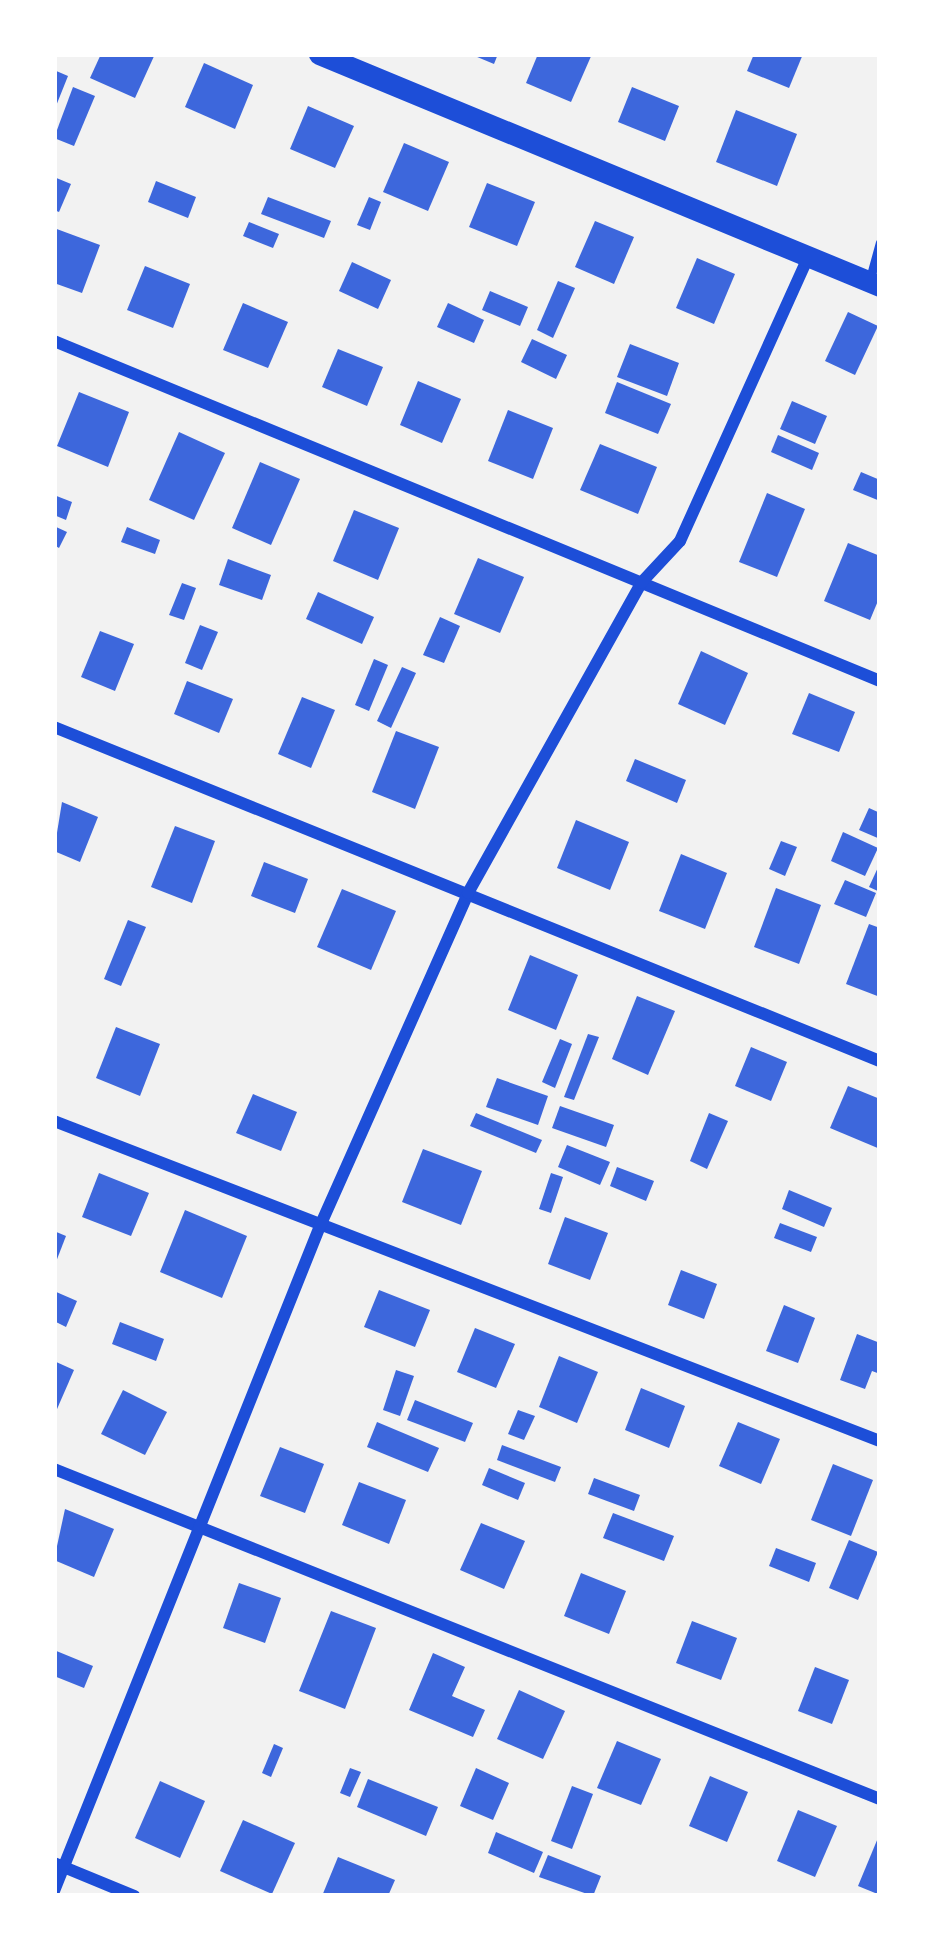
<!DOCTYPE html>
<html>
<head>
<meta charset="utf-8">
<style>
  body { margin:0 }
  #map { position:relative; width:934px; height:1950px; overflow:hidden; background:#f2f2f2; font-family:Commissioner,sans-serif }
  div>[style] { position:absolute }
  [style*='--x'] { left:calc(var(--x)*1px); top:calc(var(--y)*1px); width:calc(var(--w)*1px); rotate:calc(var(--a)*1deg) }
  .building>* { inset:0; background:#3d67dc }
  .service>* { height:9px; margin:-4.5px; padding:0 4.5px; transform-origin:4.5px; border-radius:4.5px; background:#1d4ed8 }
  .minor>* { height:12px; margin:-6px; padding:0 6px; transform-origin:6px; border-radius:6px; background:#1d4ed8 }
  .tertiary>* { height:21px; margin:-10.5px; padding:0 10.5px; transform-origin:10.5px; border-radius:10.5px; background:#1d4ed8 }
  span { translate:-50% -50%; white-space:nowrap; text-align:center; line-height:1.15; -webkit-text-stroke:10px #fff; paint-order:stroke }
  .frame { position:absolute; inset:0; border:57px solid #fff; pointer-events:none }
</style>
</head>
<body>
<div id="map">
  <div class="building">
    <div style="clip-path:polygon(101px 54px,155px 54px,135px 98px,90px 78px)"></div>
    <div style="clip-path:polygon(470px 54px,498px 54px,494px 64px)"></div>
    <div style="clip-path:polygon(538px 54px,592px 54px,571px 102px,526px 83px)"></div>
    <div style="clip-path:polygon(754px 54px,803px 54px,789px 88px,747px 71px)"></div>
    <div style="clip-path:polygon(204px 63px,253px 85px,235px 129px,185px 107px)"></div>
    <div style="clip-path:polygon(54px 70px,68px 76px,54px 111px)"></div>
    <div style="clip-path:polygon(73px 87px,95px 96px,74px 146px,54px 138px)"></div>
    <div style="clip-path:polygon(632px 87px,679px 106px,665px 141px,618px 122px)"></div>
    <div style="clip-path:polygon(308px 106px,354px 126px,335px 168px,290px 149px)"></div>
    <div style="clip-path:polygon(736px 110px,797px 134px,777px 186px,716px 162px)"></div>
    <div style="clip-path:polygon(404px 143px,449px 162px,428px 211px,383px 192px)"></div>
    <div style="clip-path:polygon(54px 177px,71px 184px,59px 212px,54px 210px)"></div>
    <div style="clip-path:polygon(156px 181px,196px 197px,188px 218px,148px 202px)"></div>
    <div style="clip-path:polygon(487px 183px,535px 202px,517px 246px,469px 227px)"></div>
    <div style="clip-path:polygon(268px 197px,331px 221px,324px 238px,261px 214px)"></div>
    <div style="clip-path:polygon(369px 197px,381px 202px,370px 230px,357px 225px)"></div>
    <div style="clip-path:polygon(595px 221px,634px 237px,614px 284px,575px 267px)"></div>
    <div style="clip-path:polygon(249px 222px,279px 234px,273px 248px,243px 236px)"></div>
    <div style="clip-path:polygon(54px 228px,100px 245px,82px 293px,54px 283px)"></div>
    <div style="clip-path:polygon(697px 258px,735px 274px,714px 324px,676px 308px)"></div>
    <div style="clip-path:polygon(352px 262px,391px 280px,378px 309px,339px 291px)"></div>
    <div style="clip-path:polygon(145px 266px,190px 284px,173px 328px,127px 310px)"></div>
    <div style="clip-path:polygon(558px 281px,575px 288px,553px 338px,537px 330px)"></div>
    <div style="clip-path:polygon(490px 291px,528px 307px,520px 326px,482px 310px)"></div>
    <div style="clip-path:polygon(243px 303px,288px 322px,268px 368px,223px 350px)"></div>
    <div style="clip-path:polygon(448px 303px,484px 320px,474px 343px,437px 327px)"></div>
    <div style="clip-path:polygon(848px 312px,878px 326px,855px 375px,825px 361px)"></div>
    <div style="clip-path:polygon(532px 339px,567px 355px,556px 379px,521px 362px)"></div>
    <div style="clip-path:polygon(630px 344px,679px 363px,667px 396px,617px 377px)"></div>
    <div style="clip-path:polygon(338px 349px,383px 367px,367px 406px,322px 387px)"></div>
    <div style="clip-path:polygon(418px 381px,461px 399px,442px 443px,400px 425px)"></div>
    <div style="clip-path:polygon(617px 382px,671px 404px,658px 434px,605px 413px)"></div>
    <div style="clip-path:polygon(79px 392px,129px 412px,108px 467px,57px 446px)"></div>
    <div style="clip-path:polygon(792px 401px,827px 416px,815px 444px,780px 429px)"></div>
    <div style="clip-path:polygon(508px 410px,553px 428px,533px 479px,488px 461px)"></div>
    <div style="clip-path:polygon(179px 432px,225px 453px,194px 520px,149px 500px)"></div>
    <div style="clip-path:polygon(778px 435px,819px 453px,812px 470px,771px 452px)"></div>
    <div style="clip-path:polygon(600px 444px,657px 467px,638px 514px,580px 490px)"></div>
    <div style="clip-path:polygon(260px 462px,300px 479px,271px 545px,232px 528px)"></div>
    <div style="clip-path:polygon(861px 472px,880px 480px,880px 501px,853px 490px)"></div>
    <div style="clip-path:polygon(767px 493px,805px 509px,777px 577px,739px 562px)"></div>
    <div style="clip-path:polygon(54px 495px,72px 502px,66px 520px,54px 515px)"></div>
    <div style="clip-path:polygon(354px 510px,399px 528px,378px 580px,333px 561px)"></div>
    <div style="clip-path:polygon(54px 526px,67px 532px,59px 548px,54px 545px)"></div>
    <div style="clip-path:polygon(127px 527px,160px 540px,155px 554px,121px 542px)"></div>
    <div style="clip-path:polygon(848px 543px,880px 556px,880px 596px,870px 620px,824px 601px)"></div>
    <div style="clip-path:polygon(478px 558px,524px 577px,500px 633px,454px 614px)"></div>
    <div style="clip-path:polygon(228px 559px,271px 575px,262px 600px,219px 585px)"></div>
    <div style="clip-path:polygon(182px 583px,196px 588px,184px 620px,169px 615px)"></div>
    <div style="clip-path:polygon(318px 592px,374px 617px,362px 644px,306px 619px)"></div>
    <div style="clip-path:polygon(440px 617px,460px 626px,444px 663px,423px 655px)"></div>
    <div style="clip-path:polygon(200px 625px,218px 632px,202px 670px,185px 663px)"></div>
    <div style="clip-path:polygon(100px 631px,134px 644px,115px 691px,81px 677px)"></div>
    <div style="clip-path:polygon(701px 651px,748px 673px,725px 725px,678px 704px)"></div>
    <div style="clip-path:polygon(374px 659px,388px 665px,369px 711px,355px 705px)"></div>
    <div style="clip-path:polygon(402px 667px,416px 673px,391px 728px,377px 721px)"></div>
    <div style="clip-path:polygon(187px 681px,233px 699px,219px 733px,174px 714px)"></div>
    <div style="clip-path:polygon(809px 693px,855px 712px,839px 752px,792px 734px)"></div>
    <div style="clip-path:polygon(302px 697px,335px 710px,311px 768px,278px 754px)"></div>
    <div style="clip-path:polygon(396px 731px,439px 747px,415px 809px,372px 792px)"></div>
    <div style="clip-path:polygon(635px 759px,686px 780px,677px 803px,626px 781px)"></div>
    <div style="clip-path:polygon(62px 802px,98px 817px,80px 862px,54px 851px)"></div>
    <div style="clip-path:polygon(869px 808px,880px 813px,880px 839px,859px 830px)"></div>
    <div style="clip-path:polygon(576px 820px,629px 842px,610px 890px,557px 868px)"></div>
    <div style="clip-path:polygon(175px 826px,215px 841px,192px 903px,151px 887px)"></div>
    <div style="clip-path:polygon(843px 832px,878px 848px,865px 876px,831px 861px)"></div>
    <div style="clip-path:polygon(781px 841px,797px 847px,785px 876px,769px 869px)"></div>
    <div style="clip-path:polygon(681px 854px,727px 873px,705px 929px,659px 911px)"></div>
    <div style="clip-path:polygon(264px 862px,308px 879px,295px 913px,251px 896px)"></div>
    <div style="clip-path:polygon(880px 863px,880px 892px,869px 887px)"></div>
    <div style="clip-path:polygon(845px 880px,876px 893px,866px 917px,834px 904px)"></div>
    <div style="clip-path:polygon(776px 888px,821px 905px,799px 964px,754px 947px)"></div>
    <div style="clip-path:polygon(342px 889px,396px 911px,371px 970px,317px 947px)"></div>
    <div style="clip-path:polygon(128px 920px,146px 927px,121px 986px,104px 979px)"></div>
    <div style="clip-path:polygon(869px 924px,880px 928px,880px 997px,846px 984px)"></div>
    <div style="clip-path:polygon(530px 955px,578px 975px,556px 1030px,508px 1010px)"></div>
    <div style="clip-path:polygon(637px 996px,675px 1011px,648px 1075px,612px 1059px)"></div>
    <div style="clip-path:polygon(116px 1027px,160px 1044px,140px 1096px,96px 1078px)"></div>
    <div style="clip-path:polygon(588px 1034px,599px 1037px,574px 1100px,564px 1097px)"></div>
    <div style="clip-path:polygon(560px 1039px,572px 1044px,555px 1088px,542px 1082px)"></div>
    <div style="clip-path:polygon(751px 1047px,787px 1062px,771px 1101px,735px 1086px)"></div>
    <div style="clip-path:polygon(497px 1078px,548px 1096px,538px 1125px,486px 1107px)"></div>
    <div style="clip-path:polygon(848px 1086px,880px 1099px,880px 1149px,830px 1128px)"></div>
    <div style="clip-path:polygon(253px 1094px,297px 1112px,281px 1151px,236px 1133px)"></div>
    <div style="clip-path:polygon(560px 1106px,614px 1125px,606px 1147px,552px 1128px)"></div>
    <div style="clip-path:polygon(476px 1113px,542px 1140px,536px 1153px,470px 1126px)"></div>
    <div style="clip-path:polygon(709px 1113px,728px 1121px,707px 1169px,690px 1161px)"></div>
    <div style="clip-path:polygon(567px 1145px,610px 1162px,600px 1185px,558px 1167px)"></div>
    <div style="clip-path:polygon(423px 1149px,482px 1171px,461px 1225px,402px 1202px)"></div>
    <div style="clip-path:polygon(617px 1167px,654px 1181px,646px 1201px,610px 1186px)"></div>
    <div style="clip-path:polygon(99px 1173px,149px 1193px,131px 1236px,82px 1217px)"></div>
    <div style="clip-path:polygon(551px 1173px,563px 1177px,551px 1213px,539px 1209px)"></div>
    <div style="clip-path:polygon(789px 1190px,832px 1208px,824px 1227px,782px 1209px)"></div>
    <div style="clip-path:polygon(185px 1210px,247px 1236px,222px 1298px,160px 1272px)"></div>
    <div style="clip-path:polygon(565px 1217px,608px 1233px,590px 1280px,548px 1264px)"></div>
    <div style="clip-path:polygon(780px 1223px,817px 1237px,811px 1252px,774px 1238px)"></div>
    <div style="clip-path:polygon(54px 1231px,66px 1236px,54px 1267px)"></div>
    <div style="clip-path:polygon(681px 1270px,717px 1284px,704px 1319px,668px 1305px)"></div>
    <div style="clip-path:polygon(379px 1290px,430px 1310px,415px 1347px,364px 1327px)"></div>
    <div style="clip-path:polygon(54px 1291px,77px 1301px,66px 1327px,54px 1321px)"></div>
    <div style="clip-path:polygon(784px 1305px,815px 1318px,798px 1363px,766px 1351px)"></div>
    <div style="clip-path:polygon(120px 1322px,164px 1339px,156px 1361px,112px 1344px)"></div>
    <div style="clip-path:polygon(475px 1328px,515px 1344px,496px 1388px,457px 1372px)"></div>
    <div style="clip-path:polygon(857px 1334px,880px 1343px,880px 1374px,872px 1371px,865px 1389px,840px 1380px)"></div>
    <div style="clip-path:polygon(559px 1356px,598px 1372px,577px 1423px,539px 1407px)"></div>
    <div style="clip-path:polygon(54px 1361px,74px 1370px,54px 1416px)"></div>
    <div style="clip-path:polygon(396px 1370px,414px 1376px,400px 1416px,383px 1410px)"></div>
    <div style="clip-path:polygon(641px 1388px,685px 1406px,669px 1448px,625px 1430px)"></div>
    <div style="clip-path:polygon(123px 1390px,167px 1412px,145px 1455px,101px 1434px)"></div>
    <div style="clip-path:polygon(415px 1400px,473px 1423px,465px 1442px,407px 1420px)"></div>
    <div style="clip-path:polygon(518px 1410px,535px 1416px,524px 1440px,508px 1434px)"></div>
    <div style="clip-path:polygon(377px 1422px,439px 1448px,428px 1472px,367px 1447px)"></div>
    <div style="clip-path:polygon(738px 1422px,780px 1439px,761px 1484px,719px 1466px)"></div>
    <div style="clip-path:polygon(502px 1445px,561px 1467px,555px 1482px,497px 1460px)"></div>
    <div style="clip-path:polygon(280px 1447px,324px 1464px,305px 1513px,260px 1496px)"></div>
    <div style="clip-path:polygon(833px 1464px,873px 1480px,851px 1536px,811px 1520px)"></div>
    <div style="clip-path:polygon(489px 1468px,525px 1483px,518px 1500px,482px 1485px)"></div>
    <div style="clip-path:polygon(594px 1478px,640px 1495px,634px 1511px,588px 1494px)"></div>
    <div style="clip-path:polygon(359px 1482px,406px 1500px,389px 1544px,342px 1525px)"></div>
    <div style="clip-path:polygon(65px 1509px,114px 1529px,94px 1577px,54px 1560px)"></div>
    <div style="clip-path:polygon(613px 1513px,674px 1536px,664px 1561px,603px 1538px)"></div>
    <div style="clip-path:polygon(481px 1523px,525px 1541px,504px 1589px,460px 1570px)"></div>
    <div style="clip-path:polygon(849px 1540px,878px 1552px,858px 1600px,829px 1588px)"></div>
    <div style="clip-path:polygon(776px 1548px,816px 1563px,809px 1582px,769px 1566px)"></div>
    <div style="clip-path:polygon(581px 1573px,626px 1591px,609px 1634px,564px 1616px)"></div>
    <div style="clip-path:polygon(239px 1583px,281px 1598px,265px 1643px,223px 1628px)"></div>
    <div style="clip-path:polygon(331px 1611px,376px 1628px,345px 1709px,299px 1691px)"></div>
    <div style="clip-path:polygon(692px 1621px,737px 1638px,721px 1680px,676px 1663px)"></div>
    <div style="clip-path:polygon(54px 1650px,93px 1666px,84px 1688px,54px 1676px)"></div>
    <div style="clip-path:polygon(433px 1653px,465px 1667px,452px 1696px,485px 1710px,473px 1737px,409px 1710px)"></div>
    <div style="clip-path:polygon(815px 1667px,849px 1680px,832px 1724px,798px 1711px)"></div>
    <div style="clip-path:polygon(519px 1690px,565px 1711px,543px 1759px,497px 1739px)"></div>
    <div style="clip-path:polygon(617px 1741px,661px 1759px,641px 1805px,597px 1788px)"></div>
    <div style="clip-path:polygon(274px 1744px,283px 1748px,271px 1777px,262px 1773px)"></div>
    <div style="clip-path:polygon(350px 1768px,361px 1772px,350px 1797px,340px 1793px)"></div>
    <div style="clip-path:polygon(476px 1768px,509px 1783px,493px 1820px,460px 1806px)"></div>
    <div style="clip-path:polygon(710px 1776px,748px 1792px,727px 1842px,689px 1826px)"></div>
    <div style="clip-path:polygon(368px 1779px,438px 1807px,426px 1836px,357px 1807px)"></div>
    <div style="clip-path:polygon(160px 1781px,205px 1801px,180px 1858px,135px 1838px)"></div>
    <div style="clip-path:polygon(572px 1786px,593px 1794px,572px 1849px,551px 1841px)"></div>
    <div style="clip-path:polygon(798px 1810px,837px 1826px,815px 1877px,777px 1861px)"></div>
    <div style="clip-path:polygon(243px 1820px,295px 1843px,272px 1894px,220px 1871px)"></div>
    <div style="clip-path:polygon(496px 1832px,543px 1852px,534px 1873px,488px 1853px)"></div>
    <div style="clip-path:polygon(880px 1833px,880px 1895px,858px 1886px)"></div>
    <div style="clip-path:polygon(548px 1855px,601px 1876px,593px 1896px,539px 1877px)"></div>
    <div style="clip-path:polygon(338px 1857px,395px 1880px,388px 1896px,322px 1896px)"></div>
  </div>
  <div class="service">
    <div style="--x:869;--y:282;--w:41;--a:-74.6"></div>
  </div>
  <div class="minor">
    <div style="--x:54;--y:341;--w:893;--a:22.37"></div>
    <div style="--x:54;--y:727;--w:891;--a:22.02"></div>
    <div style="--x:54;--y:1121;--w:886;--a:21.18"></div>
    <div style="--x:54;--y:1469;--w:889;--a:21.78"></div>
    <div style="--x:54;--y:1863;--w:87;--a:22.4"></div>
    <div style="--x:54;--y:1891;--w:716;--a:-68.2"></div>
    <div style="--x:320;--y:1226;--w:364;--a:-66"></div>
    <div style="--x:468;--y:893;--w:355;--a:-60.8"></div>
    <div style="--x:641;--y:583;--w:57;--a:-47.1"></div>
    <div style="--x:680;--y:541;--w:312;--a:-65.7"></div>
  </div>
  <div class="tertiary">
    <div style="--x:319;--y:54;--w:607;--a:22.47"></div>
  </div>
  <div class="frame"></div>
</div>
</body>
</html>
